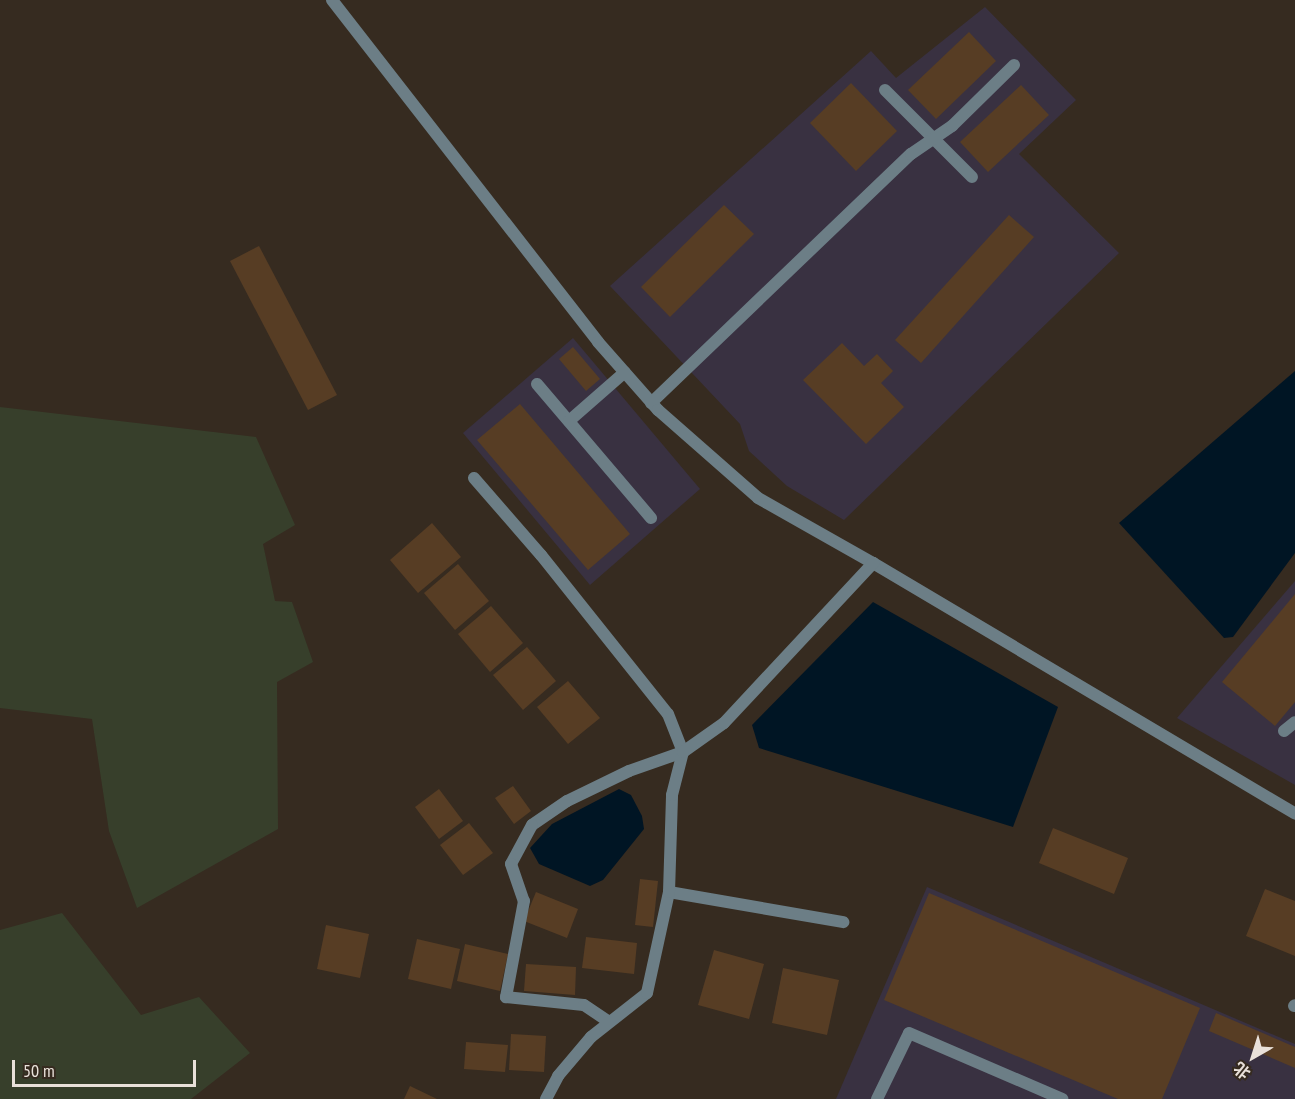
<!DOCTYPE html>
<html>
<head>
<meta charset="utf-8">
<style>
  body { margin:0 }
  #map { position:relative; width:1295px; height:1099px; overflow:hidden; background:#362b20; font-family:"PT Sans Narrow","Noto Sans SC",sans-serif }
  div>[style] { position:absolute }
  [style*='--x'] { left:calc(var(--x)*1px); top:calc(var(--y)*1px); width:calc(var(--w)*1px); rotate:calc(var(--a)*1deg) }
  .industrial>* { inset:0; background:#393141 }
  .green>* { inset:0; background:#373f2b }
  .water>* { inset:0; background:#001524 }
  .building>* { inset:0; background:#573d24 }
  .lane>* { height:12px; margin:-6px; padding:0 6px; transform-origin:6px; border-radius:6px; background:#6c7e86 }
  .street>* { height:12px; margin:-6px; padding:0 6px; transform-origin:6px; border-radius:6px; background:#6c7e86 }
  span { translate:-50% -50%; white-space:nowrap; text-align:center; line-height:1.15; -webkit-text-stroke:4.5px #362b20; paint-order:stroke }
  .north { position:absolute; left:1223px; top:1027px; width:60px; height:60px; -webkit-text-stroke:4px #362b20; paint-order:stroke; rotate:219deg; font-size:16px; font-weight:700; line-height:24px; text-align:center; color:#e9e1da }
  .north::after { content:''; display:block; margin:auto; width:21px; height:27px; background:#e9e1da; clip-path:polygon(50% 0,100% 100%,50% 72%,0 100%) }
  .scale { position:absolute; left:12px; top:1060px; width:184px; height:27px; box-sizing:border-box; border:3px solid #e9e1da; border-top:0; padding-left:8px; font-size:18px; line-height:21px; white-space:nowrap; color:#e9e1da; -webkit-text-stroke:4px #362b20; paint-order:stroke }
</style>
</head>
<body>
<div id="map">
  <div class="industrial">
    <div style="clip-path:polygon(985px 7px,1076px 100px,1019px 154px,1119px 253px,844px 520px,787px 486px,749px 451px,740px 424px,610px 286px,871px 51px,896px 78px)"></div>
    <div style="clip-path:polygon(573px 338px,700px 489px,590px 585px,463px 433px)"></div>
    <div style="clip-path:polygon(1295px 581px,1295px 785px,1177px 718px)"></div>
    <div style="clip-path:polygon(927px 887px,1295px 1044px,1295px 1099px,836px 1099px)"></div>
  </div>
  <div class="green">
    <div style="clip-path:polygon(0 407px,256px 437px,295px 525px,263px 544px,275px 601px,292px 602px,313px 662px,277px 682px,278px 829px,137px 908px,109px 831px,92px 719px,0 708px)"></div>
    <div style="clip-path:polygon(62px 913px,141px 1015px,199px 997px,250px 1053px,191px 1099px,0 1099px,0 930px)"></div>
  </div>
  <div class="water">
    <div style="clip-path:polygon(1295px 371px,1295px 553px,1233px 637px,1224px 638px,1119px 523px)"></div>
    <div style="clip-path:polygon(873px 602px,1058px 707px,1013px 827px,759px 748px,752px 725px)"></div>
    <div style="clip-path:polygon(619px 789px,631px 795px,642px 816px,644px 829px,603px 880px,590px 886px,539px 864px,530px 848px,552px 824px)"></div>
  </div>
  <div class="building">
    <div style="clip-path:polygon(969px 32px,996px 61px,936px 119px,908px 90px)"></div>
    <div style="clip-path:polygon(851px 83px,897px 131px,856px 171px,810px 123px)"></div>
    <div style="clip-path:polygon(1021px 85px,1049px 115px,988px 172px,960px 142px)"></div>
    <div style="clip-path:polygon(724px 205px,754px 234px,670px 317px,641px 287px)"></div>
    <div style="clip-path:polygon(1009px 215px,1034px 237px,921px 363px,895px 340px)"></div>
    <div style="clip-path:polygon(259px 246px,337px 395px,308px 410px,230px 261px)"></div>
    <div style="clip-path:polygon(842px 343px,864px 366px,877px 354px,893px 371px,881px 383px,904px 407px,866px 444px,803px 380px)"></div>
    <div style="clip-path:polygon(573px 347px,600px 379px,586px 391px,559px 359px)"></div>
    <div style="clip-path:polygon(520px 404px,630px 534px,588px 570px,477px 440px)"></div>
    <div style="clip-path:polygon(432px 523px,461px 557px,418px 593px,390px 560px)"></div>
    <div style="clip-path:polygon(458px 564px,489px 601px,455px 630px,424px 593px)"></div>
    <div style="clip-path:polygon(1295px 594px,1295px 702px,1275px 726px,1222px 682px)"></div>
    <div style="clip-path:polygon(491px 606px,523px 643px,490px 672px,458px 634px)"></div>
    <div style="clip-path:polygon(527px 647px,556px 681px,523px 710px,493px 675px)"></div>
    <div style="clip-path:polygon(568px 681px,600px 718px,568px 744px,537px 707px)"></div>
    <div style="clip-path:polygon(513px 786px,531px 811px,514px 824px,495px 798px)"></div>
    <div style="clip-path:polygon(439px 789px,463px 821px,439px 839px,415px 807px)"></div>
    <div style="clip-path:polygon(469px 823px,493px 853px,463px 875px,440px 845px)"></div>
    <div style="clip-path:polygon(1053px 828px,1128px 858px,1114px 894px,1039px 863px)"></div>
    <div style="clip-path:polygon(640px 879px,658px 881px,653px 927px,635px 925px)"></div>
    <div style="clip-path:polygon(1265px 889px,1295px 901px,1295px 956px,1246px 936px)"></div>
    <div style="clip-path:polygon(536px 892px,578px 909px,567px 938px,524px 921px)"></div>
    <div style="clip-path:polygon(929px 893px,1200px 1008px,1162px 1099px,1118px 1099px,884px 1000px)"></div>
    <div style="clip-path:polygon(326px 925px,369px 934px,360px 978px,317px 969px)"></div>
    <div style="clip-path:polygon(586px 937px,637px 943px,634px 974px,582px 968px)"></div>
    <div style="clip-path:polygon(417px 939px,460px 949px,451px 989px,408px 979px)"></div>
    <div style="clip-path:polygon(465px 944px,508px 954px,500px 991px,457px 981px)"></div>
    <div style="clip-path:polygon(714px 950px,764px 964px,749px 1019px,698px 1005px)"></div>
    <div style="clip-path:polygon(526px 964px,576px 967px,575px 995px,524px 991px)"></div>
    <div style="clip-path:polygon(783px 968px,839px 980px,827px 1035px,772px 1023px)"></div>
    <div style="clip-path:polygon(1216px 1013px,1295px 1047px,1295px 1068px,1209px 1031px)"></div>
    <div style="clip-path:polygon(511px 1034px,546px 1036px,544px 1072px,509px 1070px)"></div>
    <div style="clip-path:polygon(466px 1042px,508px 1045px,505px 1072px,464px 1069px)"></div>
    <div style="clip-path:polygon(410px 1086px,437px 1099px,404px 1099px)"></div>
  </div>
  <div class="lane">
    <div style="--x:885;--y:90;--w:123;--a:45"></div>
    <div style="--x:537;--y:384;--w:176;--a:49.6"></div>
    <div style="--x:651;--y:403;--w:360;--a:-43.8"></div>
    <div style="--x:911;--y:154;--w:50;--a:-34.3"></div>
    <div style="--x:952;--y:126;--w:87;--a:-44.5"></div>
    <div style="--x:569;--y:421;--w:74;--a:-41.2"></div>
    <div style="--x:1284;--y:731;--w:14;--a:-39"></div>
    <div style="--x:1294;--y:1006;--w:1;--a:-45"></div>
    <div style="--x:877;--y:1099;--w:73;--a:-64.1"></div>
    <div style="--x:909;--y:1033;--w:167;--a:23.3"></div>
  </div>
  <div class="street">
    <div style="--x:332;--y:0;--w:433;--a:52.1"></div>
    <div style="--x:598;--y:342;--w:91;--a:48.6"></div>
    <div style="--x:658;--y:410;--w:133;--a:41.3"></div>
    <div style="--x:758;--y:498;--w:132;--a:29.5"></div>
    <div style="--x:873;--y:563;--w:491;--a:30.7"></div>
    <div style="--x:474;--y:478;--w:102;--a:49"></div>
    <div style="--x:541;--y:555;--w:203;--a:51.4"></div>
    <div style="--x:668;--y:714;--w:41;--a:68.5"></div>
    <div style="--x:683;--y:752;--w:57;--a:160.6"></div>
    <div style="--x:629;--y:771;--w:69;--a:154.2"></div>
    <div style="--x:567;--y:801;--w:42;--a:145.6"></div>
    <div style="--x:532;--y:825;--w:44;--a:118.3"></div>
    <div style="--x:511;--y:864;--w:39;--a:71"></div>
    <div style="--x:524;--y:901;--w:98;--a:100.6"></div>
    <div style="--x:506;--y:997;--w:78;--a:5.9"></div>
    <div style="--x:584;--y:1005;--w:30;--a:34"></div>
    <div style="--x:669;--y:892;--w:177;--a:9.8"></div>
    <div style="--x:546;--y:1099;--w:26;--a:-62"></div>
    <div style="--x:558;--y:1076;--w:51;--a:-49.8"></div>
    <div style="--x:591;--y:1037;--w:71;--a:-38.2"></div>
    <div style="--x:647;--y:993;--w:103;--a:-77.7"></div>
    <div style="--x:669;--y:892;--w:97;--a:-88.2"></div>
    <div style="--x:672;--y:795;--w:44;--a:-75.7"></div>
    <div style="--x:683;--y:752;--w:50;--a:-35.3"></div>
    <div style="--x:724;--y:723;--w:219;--a:-47"></div>
  </div>
  <div class="north">北</div>
  <div class="scale">50 m</div>
</div>
</body>
</html>
